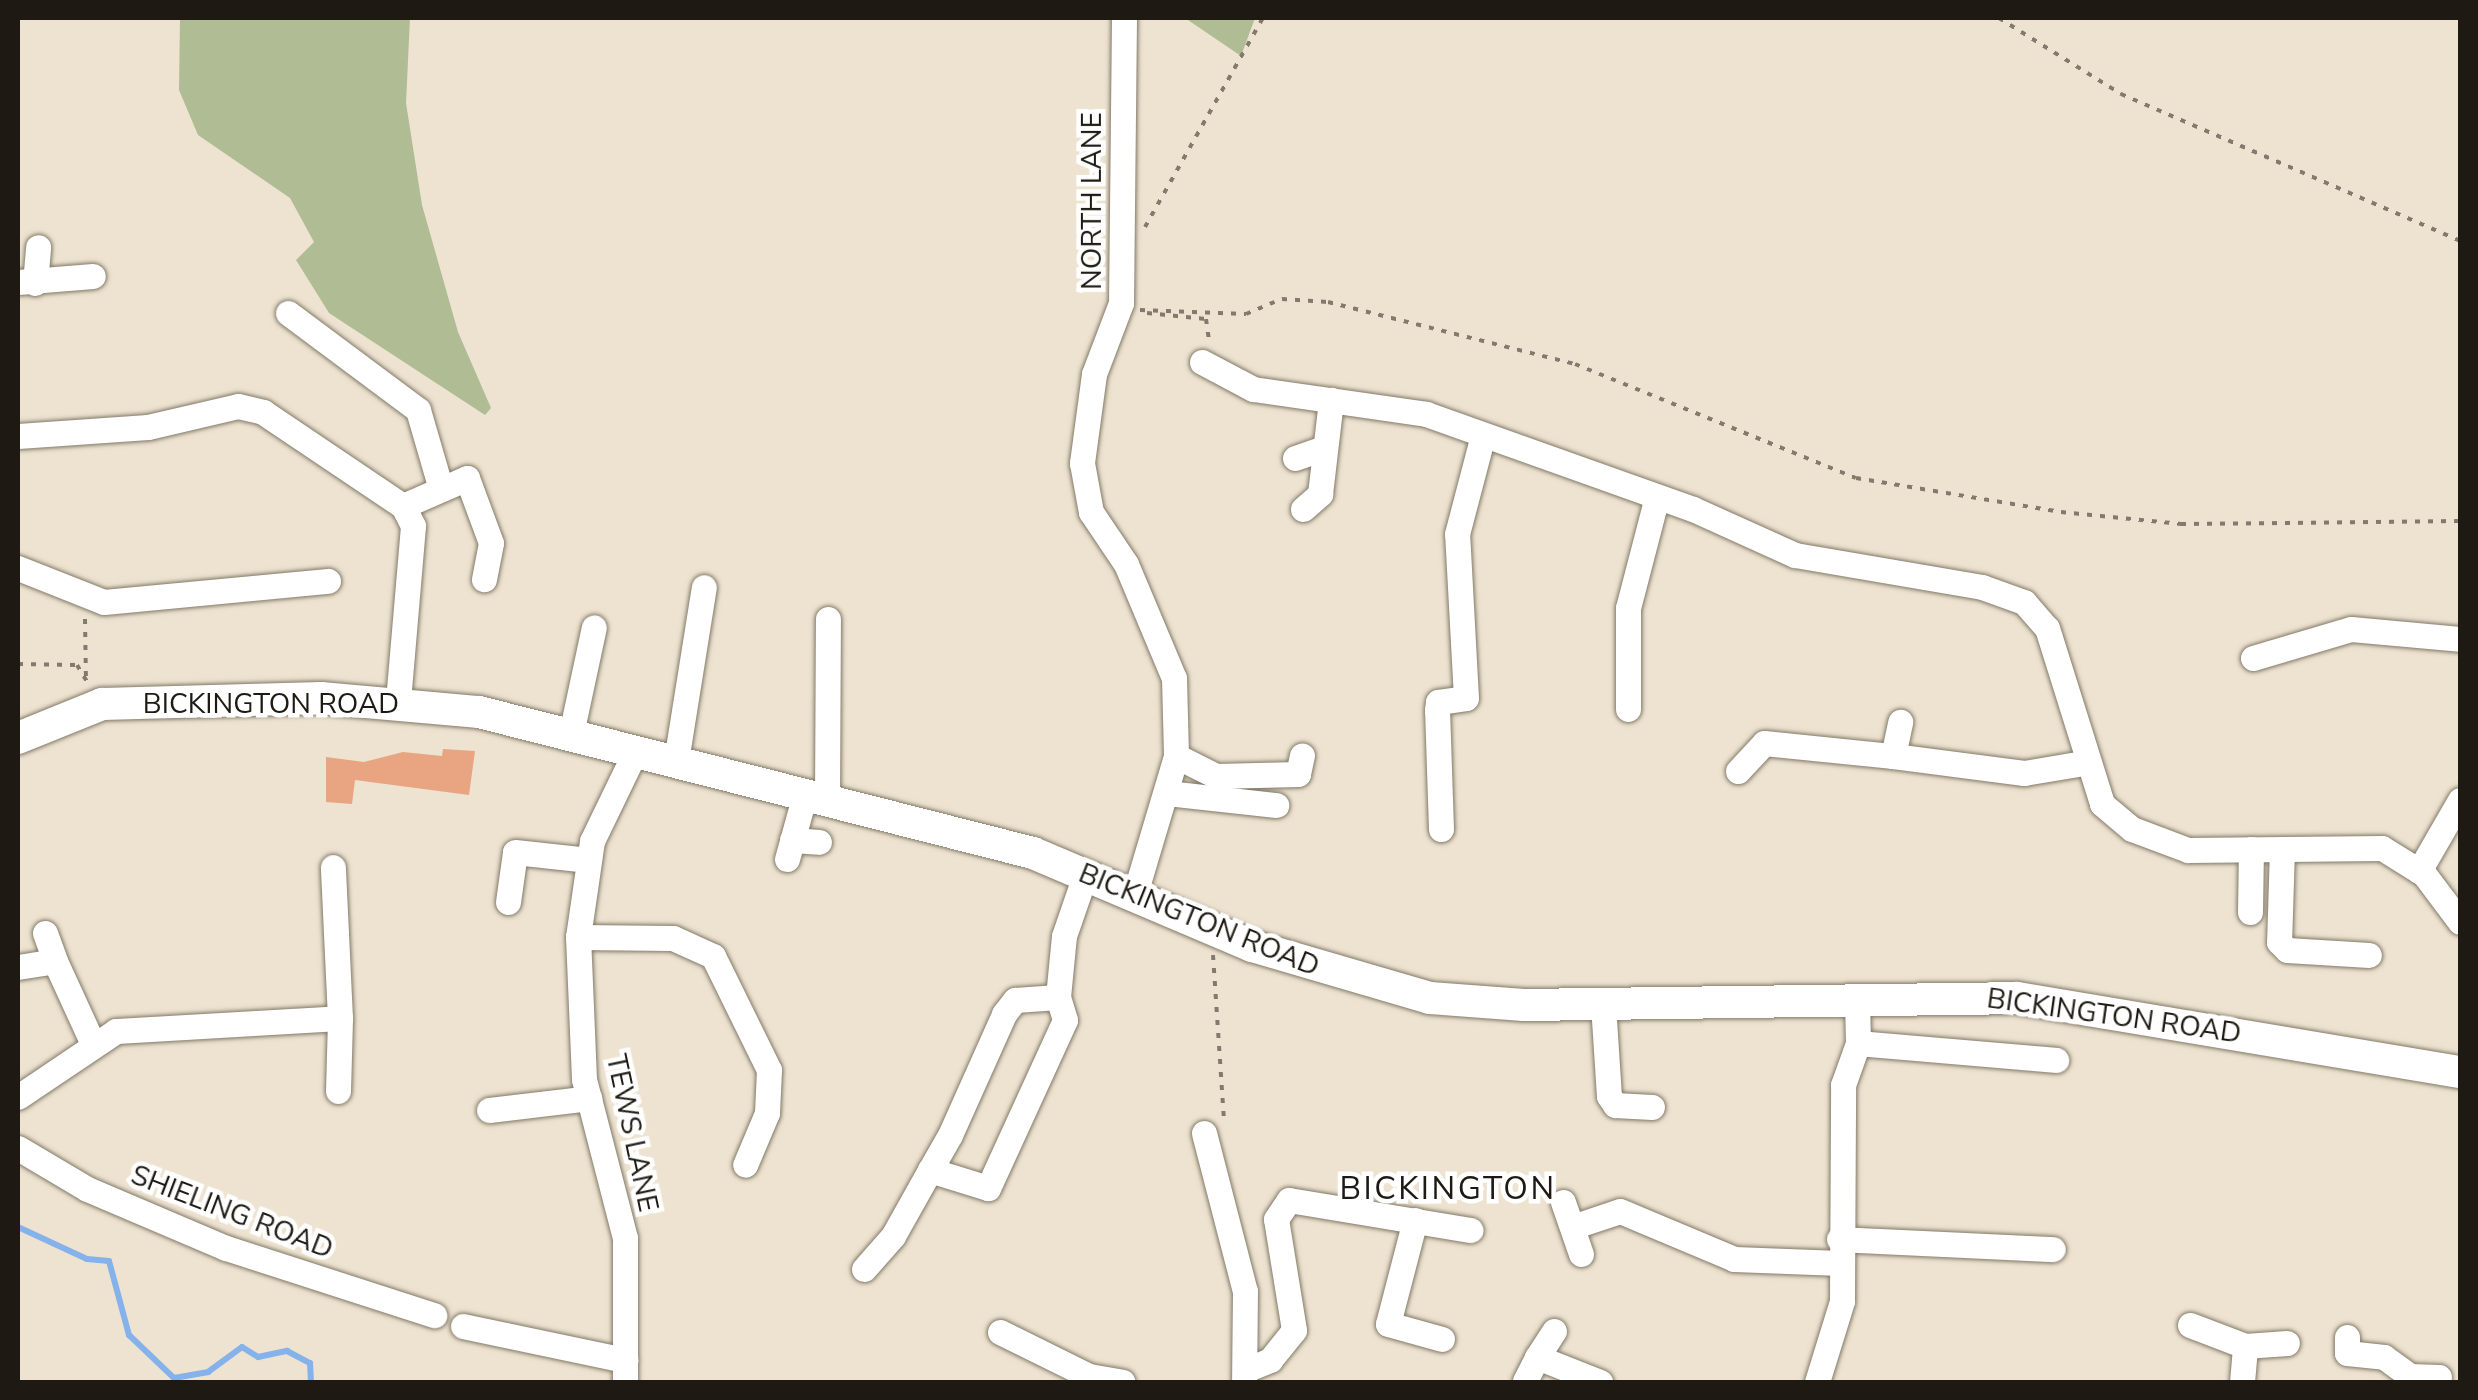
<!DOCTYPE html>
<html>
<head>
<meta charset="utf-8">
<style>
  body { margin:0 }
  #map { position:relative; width:2478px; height:1400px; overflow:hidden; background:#ede3d0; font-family:"Nunito Sans",sans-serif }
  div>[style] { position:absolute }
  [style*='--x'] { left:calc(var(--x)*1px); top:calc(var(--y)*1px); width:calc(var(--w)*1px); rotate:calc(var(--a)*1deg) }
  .green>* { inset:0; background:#b0bc93 }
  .stream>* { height:6px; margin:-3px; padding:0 3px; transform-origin:3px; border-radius:3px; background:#86b2eb }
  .building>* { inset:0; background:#e9a482 }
  .path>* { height:4px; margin-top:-2px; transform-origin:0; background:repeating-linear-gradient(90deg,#817a6d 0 5px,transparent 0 13px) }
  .roads { filter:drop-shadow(0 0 2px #827968) drop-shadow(0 0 2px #827968) }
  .minor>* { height:25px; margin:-12.5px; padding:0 12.5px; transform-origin:12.5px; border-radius:12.5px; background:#fff }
  .major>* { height:32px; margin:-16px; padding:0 16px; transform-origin:16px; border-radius:16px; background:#fff }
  span { translate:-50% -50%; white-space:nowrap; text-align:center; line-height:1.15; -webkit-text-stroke:9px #fff; paint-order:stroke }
  .street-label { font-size:28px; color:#1e1a13 }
  .quarter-label { font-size:32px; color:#1e1a13; letter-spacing:2.5px }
  .frame { position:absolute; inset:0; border:20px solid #1e1a13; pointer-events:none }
</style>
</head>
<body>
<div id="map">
  <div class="green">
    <div style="clip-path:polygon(180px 18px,410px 18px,406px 103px,422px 205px,458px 332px,491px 408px,485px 415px,329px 313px,296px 260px,314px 242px,290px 198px,198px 135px,179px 90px)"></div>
    <div style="clip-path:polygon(1185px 18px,1255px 18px,1241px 56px)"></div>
  </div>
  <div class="stream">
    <div style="--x:18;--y:1227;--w:76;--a:24.9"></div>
    <div style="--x:87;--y:1259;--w:22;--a:5"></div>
    <div style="--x:109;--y:1261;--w:77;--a:74.9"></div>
    <div style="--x:129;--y:1335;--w:62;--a:43.7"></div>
    <div style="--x:174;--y:1378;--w:35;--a:-10"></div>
    <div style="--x:208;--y:1372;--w:42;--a:-36.3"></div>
    <div style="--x:242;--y:1347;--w:19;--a:32"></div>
    <div style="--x:258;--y:1357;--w:30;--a:-12"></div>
    <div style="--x:287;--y:1351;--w:26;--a:28"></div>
    <div style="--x:310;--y:1363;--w:19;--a:87"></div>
  </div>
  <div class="building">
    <div style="clip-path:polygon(443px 749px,475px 751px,469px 795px,355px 780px,352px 804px,326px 802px,326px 757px,364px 762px,403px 752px,442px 756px)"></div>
  </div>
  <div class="path">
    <div style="--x:1999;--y:18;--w:144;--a:31.9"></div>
    <div style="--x:2121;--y:94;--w:369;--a:23.4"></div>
    <div style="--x:1145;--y:227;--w:240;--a:-60.6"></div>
    <div style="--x:1140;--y:310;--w:106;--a:2.2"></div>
    <div style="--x:1246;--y:314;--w:39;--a:-23"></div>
    <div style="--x:1282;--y:299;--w:46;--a:3.7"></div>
    <div style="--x:1328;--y:302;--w:255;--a:14.1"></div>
    <div style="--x:1575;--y:364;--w:303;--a:22.1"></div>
    <div style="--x:1856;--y:478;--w:208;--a:9.4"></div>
    <div style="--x:2061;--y:512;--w:121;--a:5.7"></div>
    <div style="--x:2181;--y:524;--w:279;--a:-0.6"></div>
    <div style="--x:1147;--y:313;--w:59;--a:5.8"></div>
    <div style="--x:1206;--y:319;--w:22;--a:82"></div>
    <div style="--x:85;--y:619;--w:61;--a:89.1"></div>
    <div style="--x:18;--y:664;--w:59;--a:1"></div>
    <div style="--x:77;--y:665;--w:21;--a:59"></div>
    <div style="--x:1213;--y:955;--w:165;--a:86.2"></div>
  </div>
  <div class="roads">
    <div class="minor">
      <div style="--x:1124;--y:18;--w:285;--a:90.6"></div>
      <div style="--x:1121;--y:303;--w:76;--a:110.8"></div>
      <div style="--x:1094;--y:374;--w:90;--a:97.7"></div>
      <div style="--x:1082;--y:463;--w:50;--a:79.6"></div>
      <div style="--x:1091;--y:512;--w:63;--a:56.1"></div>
      <div style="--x:1126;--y:564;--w:124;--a:67.2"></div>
      <div style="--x:1174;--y:678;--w:78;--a:88.5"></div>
      <div style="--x:1176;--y:756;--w:140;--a:106.6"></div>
      <div style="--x:18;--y:282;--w:75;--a:-4.6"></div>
      <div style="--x:35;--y:283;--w:36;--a:-85"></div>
      <div style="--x:288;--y:313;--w:162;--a:36.7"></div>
      <div style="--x:418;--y:410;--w:82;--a:73.8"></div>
      <div style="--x:1202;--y:362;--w:58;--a:27.9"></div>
      <div style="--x:1253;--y:389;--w:175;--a:8.2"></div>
      <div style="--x:1426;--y:414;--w:283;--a:19.6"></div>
      <div style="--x:1693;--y:509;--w:112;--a:24.3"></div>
      <div style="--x:1795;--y:555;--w:190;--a:9.7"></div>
      <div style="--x:1982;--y:587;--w:45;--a:19.7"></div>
      <div style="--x:2024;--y:602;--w:35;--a:49"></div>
      <div style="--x:2047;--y:628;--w:184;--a:72.6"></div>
      <div style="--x:2102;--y:804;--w:39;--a:40"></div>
      <div style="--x:2132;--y:829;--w:60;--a:20.6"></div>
      <div style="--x:2188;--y:850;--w:194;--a:-0.6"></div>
      <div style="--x:2382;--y:848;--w:49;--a:31.8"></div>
      <div style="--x:2424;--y:874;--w:60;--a:53.1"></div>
      <div style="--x:18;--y:436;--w:130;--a:-4"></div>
      <div style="--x:148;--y:427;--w:92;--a:-13.1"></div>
      <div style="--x:238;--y:406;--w:26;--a:13"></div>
      <div style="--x:263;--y:412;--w:169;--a:33.9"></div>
      <div style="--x:403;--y:506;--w:22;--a:63"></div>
      <div style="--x:413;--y:526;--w:177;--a:94.9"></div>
      <div style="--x:1295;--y:458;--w:28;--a:-19"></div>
      <div style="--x:403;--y:506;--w:70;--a:-23.6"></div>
      <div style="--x:467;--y:478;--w:69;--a:69.7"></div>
      <div style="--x:491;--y:543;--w:37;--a:101"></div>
      <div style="--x:1303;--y:509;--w:23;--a:-41"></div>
      <div style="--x:1320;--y:494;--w:95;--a:-83.3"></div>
      <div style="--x:18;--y:568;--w:92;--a:21.6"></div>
      <div style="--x:104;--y:602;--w:225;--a:-5.4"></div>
      <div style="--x:2253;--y:658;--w:102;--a:-16.5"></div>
      <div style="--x:2351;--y:629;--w:109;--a:5.2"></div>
      <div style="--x:1628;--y:709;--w:101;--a:-90"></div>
      <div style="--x:1628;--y:608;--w:115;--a:-75.4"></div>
      <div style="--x:571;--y:734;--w:109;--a:-77.9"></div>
      <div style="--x:1176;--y:756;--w:45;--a:26.6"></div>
      <div style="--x:1216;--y:776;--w:82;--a:-1.4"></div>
      <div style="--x:1298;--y:774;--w:19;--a:-78"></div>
      <div style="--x:1893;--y:756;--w:132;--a:7.4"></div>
      <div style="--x:2024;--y:773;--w:61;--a:-9.5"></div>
      <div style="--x:676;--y:761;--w:176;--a:-80.9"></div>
      <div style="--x:1738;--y:771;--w:38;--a:-47"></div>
      <div style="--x:1764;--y:743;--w:130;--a:5.8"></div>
      <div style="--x:1893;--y:756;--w:35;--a:-78"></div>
      <div style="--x:1167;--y:793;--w:110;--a:6.3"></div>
      <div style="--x:827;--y:800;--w:181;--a:-89.7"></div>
      <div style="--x:1441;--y:829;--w:119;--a:-91.9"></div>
      <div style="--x:1437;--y:710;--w:8;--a:-83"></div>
      <div style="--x:1438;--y:702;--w:28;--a:-8"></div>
      <div style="--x:1466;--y:698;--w:164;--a:-93.1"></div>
      <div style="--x:1457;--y:534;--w:102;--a:-75.3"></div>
      <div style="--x:792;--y:840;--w:27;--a:4"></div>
      <div style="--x:2282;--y:849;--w:93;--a:91.8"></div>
      <div style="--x:2279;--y:942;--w:11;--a:45"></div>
      <div style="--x:2287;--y:950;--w:82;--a:3.5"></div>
      <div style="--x:787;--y:859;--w:67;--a:-74.5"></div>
      <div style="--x:2419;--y:871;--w:82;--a:-60"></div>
      <div style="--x:508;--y:902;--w:50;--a:-82"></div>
      <div style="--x:515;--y:852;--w:74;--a:6.2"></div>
      <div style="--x:2250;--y:912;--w:63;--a:-89.1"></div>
      <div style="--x:45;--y:933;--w:30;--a:70"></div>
      <div style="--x:578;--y:937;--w:95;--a:0.6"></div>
      <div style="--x:673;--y:938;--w:44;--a:24.2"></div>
      <div style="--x:713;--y:956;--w:127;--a:63.8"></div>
      <div style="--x:769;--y:1070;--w:43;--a:92.7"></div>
      <div style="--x:767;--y:1113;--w:56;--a:112.9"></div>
      <div style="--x:18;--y:967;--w:37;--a:-9"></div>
      <div style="--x:55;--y:961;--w:91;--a:65.4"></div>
      <div style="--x:1058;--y:997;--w:61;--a:-84.4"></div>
      <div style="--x:1064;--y:936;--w:68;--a:-71"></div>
      <div style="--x:1603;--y:1004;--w:92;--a:86.3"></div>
      <div style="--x:1609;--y:1096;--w:11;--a:56"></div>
      <div style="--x:1615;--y:1105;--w:37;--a:3"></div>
      <div style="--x:1858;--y:1043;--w:199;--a:4.9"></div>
      <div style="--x:338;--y:1091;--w:73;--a:-88.4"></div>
      <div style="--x:18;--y:1097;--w:118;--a:-34"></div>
      <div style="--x:116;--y:1031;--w:224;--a:-3.3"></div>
      <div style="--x:340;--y:1018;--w:151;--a:-92.7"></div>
      <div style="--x:489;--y:1110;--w:101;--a:-6.8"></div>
      <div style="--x:1204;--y:1133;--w:163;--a:75.5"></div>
      <div style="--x:1245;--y:1291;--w:91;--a:90.6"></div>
      <div style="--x:18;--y:1148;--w:80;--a:30.7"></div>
      <div style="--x:87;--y:1189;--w:151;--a:23"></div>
      <div style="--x:226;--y:1248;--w:219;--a:17.9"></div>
      <div style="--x:1563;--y:1202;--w:55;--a:70.9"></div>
      <div style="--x:1415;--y:1220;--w:107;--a:104.6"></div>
      <div style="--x:1388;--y:1324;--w:56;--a:15.5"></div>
      <div style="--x:1575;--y:1226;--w:47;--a:-18.4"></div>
      <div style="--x:1620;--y:1211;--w:124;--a:22.8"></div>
      <div style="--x:1734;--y:1259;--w:106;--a:2.2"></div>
      <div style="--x:1839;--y:1239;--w:214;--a:2.7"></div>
      <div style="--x:864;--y:1269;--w:44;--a:-48.7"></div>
      <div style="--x:893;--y:1236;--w:76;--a:-60.7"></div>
      <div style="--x:930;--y:1170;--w:40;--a:-60.3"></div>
      <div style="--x:950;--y:1135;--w:133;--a:-65.9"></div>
      <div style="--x:1004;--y:1014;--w:18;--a:-52"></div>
      <div style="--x:1015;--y:1000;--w:43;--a:-4"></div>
      <div style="--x:1058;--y:997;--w:24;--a:73"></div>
      <div style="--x:1065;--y:1020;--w:185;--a:114.6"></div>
      <div style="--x:988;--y:1188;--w:61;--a:-162.8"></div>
      <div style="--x:2190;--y:1325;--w:59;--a:20.9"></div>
      <div style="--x:2245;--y:1346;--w:42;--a:-4.1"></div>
      <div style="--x:463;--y:1326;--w:166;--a:11.9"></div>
      <div style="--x:1554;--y:1331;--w:31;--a:123"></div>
      <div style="--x:1537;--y:1357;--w:68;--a:21.6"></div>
      <div style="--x:1000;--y:1332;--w:99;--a:26.3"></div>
      <div style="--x:1089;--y:1376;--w:34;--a:10"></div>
      <div style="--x:2347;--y:1337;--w:16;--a:90"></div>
      <div style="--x:2347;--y:1353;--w:37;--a:6"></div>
      <div style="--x:2384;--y:1357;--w:32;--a:36"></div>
      <div style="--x:2410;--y:1376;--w:7;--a:117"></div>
      <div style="--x:1248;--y:1369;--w:24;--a:-22"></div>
      <div style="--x:1270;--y:1360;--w:38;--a:-51"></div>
      <div style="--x:1294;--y:1330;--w:112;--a:-99.2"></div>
      <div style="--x:1276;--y:1219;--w:23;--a:-56"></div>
      <div style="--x:1289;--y:1200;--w:184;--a:9.4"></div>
      <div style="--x:2410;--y:1376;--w:29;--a:2"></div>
      <div style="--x:1525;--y:1381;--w:27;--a:-63"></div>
      <div style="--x:625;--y:1382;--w:144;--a:-90"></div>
      <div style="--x:625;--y:1238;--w:164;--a:-104.5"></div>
      <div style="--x:584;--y:1079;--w:142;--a:-92.4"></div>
      <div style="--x:578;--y:937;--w:97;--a:-81.7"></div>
      <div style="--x:592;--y:841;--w:101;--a:-64.2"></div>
      <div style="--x:1817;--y:1382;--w:85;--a:-72.8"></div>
      <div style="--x:1842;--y:1301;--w:216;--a:-89.7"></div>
      <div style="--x:1843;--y:1085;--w:45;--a:-70.3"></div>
      <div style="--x:1858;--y:1043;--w:44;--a:-91.3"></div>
      <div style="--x:2242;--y:1382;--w:36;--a:-85"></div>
    </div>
    <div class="major">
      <div style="--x:18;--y:738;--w:91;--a:-22"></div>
      <div style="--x:102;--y:704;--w:219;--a:-1.6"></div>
      <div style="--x:321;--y:698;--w:159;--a:5.1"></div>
      <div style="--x:479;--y:712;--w:572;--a:14.28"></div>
      <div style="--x:1033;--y:853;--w:238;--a:23"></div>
      <div style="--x:1252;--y:946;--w:185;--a:16.3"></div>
      <div style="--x:1430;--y:998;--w:94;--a:4.3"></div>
      <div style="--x:1524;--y:1005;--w:493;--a:-0.8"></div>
      <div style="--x:2017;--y:998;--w:449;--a:9.5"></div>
    </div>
  </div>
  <div class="street-label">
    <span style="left:1092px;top:201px;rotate:-90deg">NORTH LANE</span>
    <span style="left:271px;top:704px">BICKINGTON ROAD</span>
    <span style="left:1199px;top:920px;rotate:22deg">BICKINGTON ROAD</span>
    <span style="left:2114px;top:1016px;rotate:8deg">BICKINGTON ROAD</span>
    <span style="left:632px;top:1133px;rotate:78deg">TEWS LANE</span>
    <span style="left:232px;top:1212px;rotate:21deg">SHIELING ROAD</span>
  </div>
  <div class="quarter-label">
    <span style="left:1448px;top:1189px">BICKINGTON</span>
  </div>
  <div class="frame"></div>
</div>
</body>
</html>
